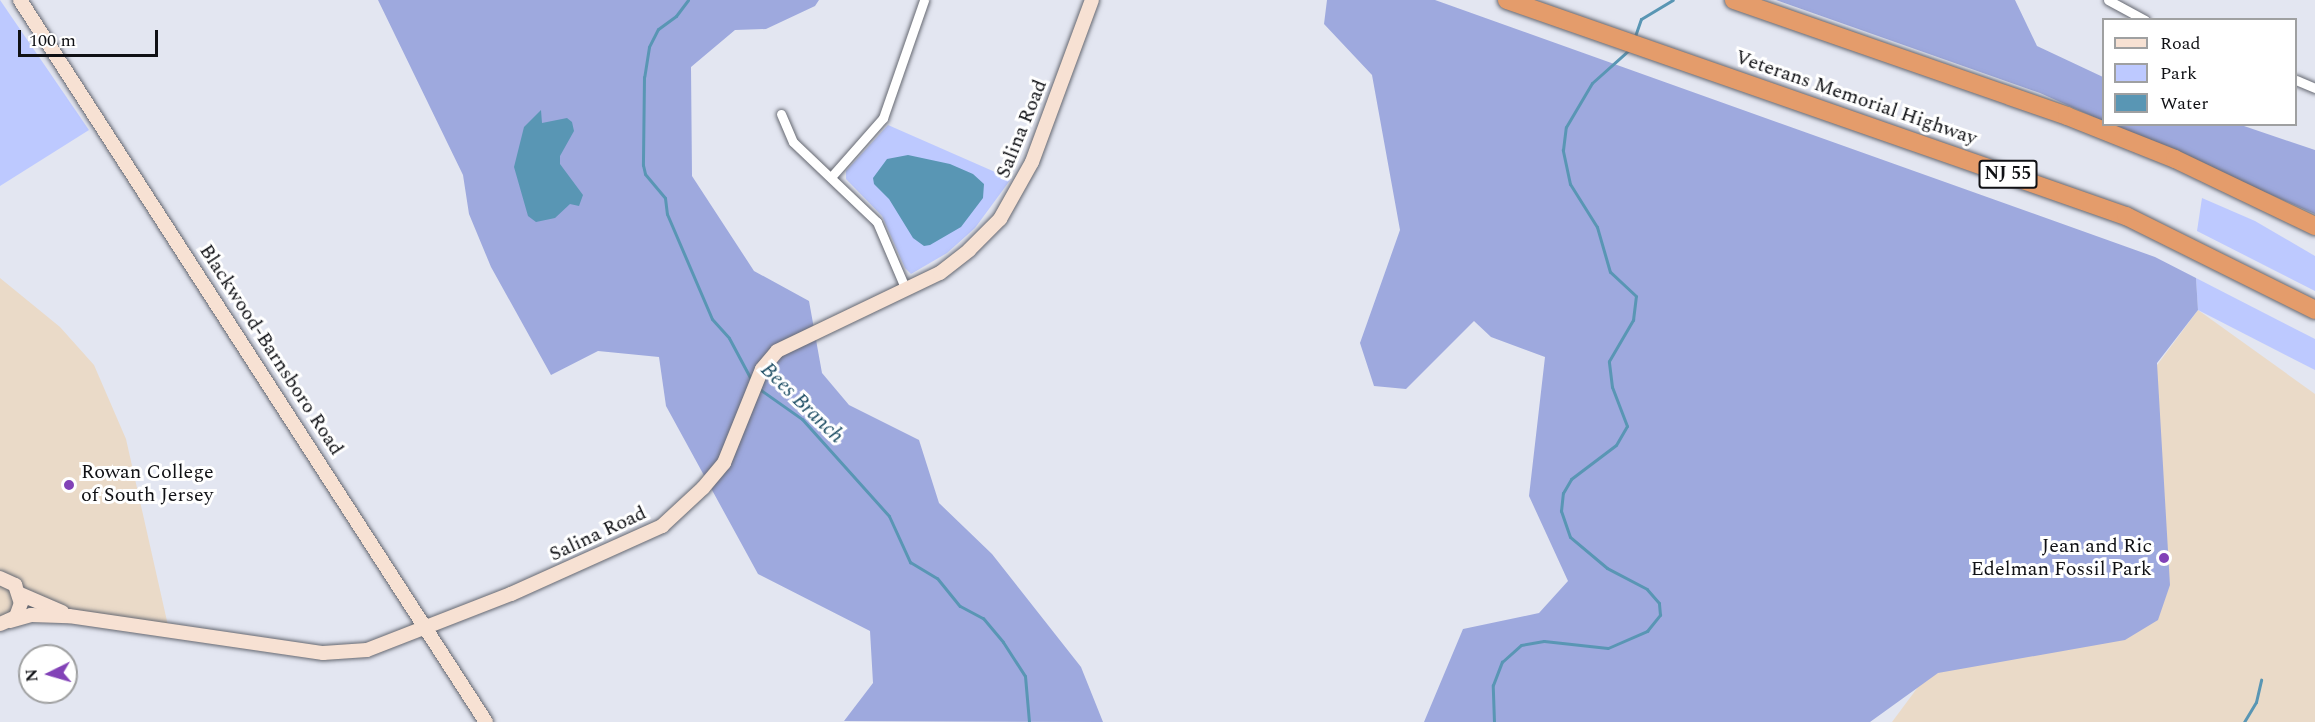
<!DOCTYPE html>
<html>
<head>
<meta charset="utf-8">
<style>
  body { margin:0 }
  #map { position:relative; width:2315px; height:722px; overflow:hidden; background:#e3e6f1; font-family:Spectral,serif }
  div>[style] { position:absolute }
  [style*='--x'] { left:calc(var(--x)*1px); top:calc(var(--y)*1px); width:calc(var(--w)*1px); rotate:calc(var(--a)*1deg) }
  .education>* { inset:0; background:#eadac8 }
  .green>* { inset:0; background:#bdc9ff }
  .forest>* { inset:0; background:#9ea9de }
  .water>* { inset:0; background:#5996b4 }
  .stream>* { height:3px; margin:-1.5px; padding:0 1.5px; transform-origin:1.5px; border-radius:1.5px; background:#5996b4 }
  .roads { filter:drop-shadow(0 0 2px #656871) drop-shadow(0 0 2px #656871) }
  .street>* { height:9px; margin:-4.5px; padding:0 4.5px; transform-origin:4.5px; border-radius:4.5px; background:#fff }
  .secondary>* { height:14px; margin:-7px; padding:0 7px; transform-origin:7px; border-radius:7px; background:#f7e1d3 }
  .highway>* { height:18px; margin:-9px; padding:0 9px; transform-origin:9px; border-radius:9px; background:#e49c6b }
  .dots>* { width:16px; height:16px; translate:-50% -50%; box-sizing:border-box; border:3px solid #fff; border-radius:50% }
  span { translate:-50% -50%; white-space:nowrap; text-align:center; line-height:1.15; -webkit-text-stroke:6px #fff; paint-order:stroke }
  .shield-label span { padding:2px 4px; background:#fff; border:2px solid; border-radius:4px; -webkit-text-stroke-width:0 }
  .shield-label { font-size:18px; color:#101115; font-weight:700 }
  .street-label { font-size:20px; color:#101115 }
  .poi-label { font-size:20px; color:#101115 }
  .left { translate:0 -50%; text-align:left }
  .right { translate:-100% -50%; text-align:right }
  .water-label { font-size:21px; color:#194a61; font-style:italic }
  .legend { position:absolute; left:2102px; top:18px; width:195px; height:108px; box-sizing:border-box; background:#fff; border:2px solid #9fa0a1; margin:0; padding:8px 10px; list-style:none; font-size:18px; color:#101115 }
  .legend li { display:flex; align-items:center; gap:12px; height:30px }
  .legend b { width:30px; border:2px solid #9fa0a1 }
  .north { position:absolute; left:18px; top:644px; width:60px; height:60px; box-sizing:border-box; background:#fff; border:2px solid #9fa0a1; border-radius:50%; rotate:265deg; font-size:16px; font-weight:700; line-height:24px; text-align:center; color:#101115 }
  .north::after { content:''; display:block; margin:auto; width:21px; height:27px; background:#8242b7; clip-path:polygon(50% 0,100% 100%,50% 72%,0 100%) }
  .scale { position:absolute; left:18px; top:30px; width:140px; height:27px; box-sizing:border-box; border:3px solid #101115; border-top:0; padding-left:8px; font-size:18px; line-height:21px; white-space:nowrap; color:#101115; -webkit-text-stroke:4px #fff; paint-order:stroke }
</style>
</head>
<body>
<div id="map">
  <div class="education">
    <div style="clip-path:polygon(0 278px,60px 327px,94px 365px,126px 439px,169px 630px,59px 616px,0 623px)"></div>
    <div style="clip-path:polygon(2198px 310px,2315px 394px,2315px 722px,1892px 722px)"></div>
  </div>
  <div class="green">
    <div style="clip-path:polygon(0 0,89px 130px,0 186px)"></div>
    <div style="clip-path:polygon(888px 125px,1011px 179px,975px 228px,947px 253px,911px 274px,905px 268px,882px 216px,846px 179px,846px 171px)"></div>
    <div style="clip-path:polygon(2202px 198px,2255px 221px,2315px 256px,2315px 291px,2197px 231px)"></div>
    <div style="clip-path:polygon(2196px 278px,2315px 339px,2315px 370px,2198px 310px)"></div>
  </div>
  <div class="forest">
    <div style="clip-path:polygon(378px 0,819px 0,815px 6px,766px 29px,735px 30px,691px 67px,692px 176px,754px 271px,809px 301px,822px 373px,849px 405px,919px 440px,939px 503px,992px 554px,1081px 667px,1103px 722px,844px 721px,873px 683px,870px 631px,758px 574px,666px 406px,659px 357px,598px 351px,551px 375px,491px 267px,469px 214px,463px 175px)"></div>
    <div style="clip-path:polygon(1327px 0,1435px 0,2155px 257px,2196px 278px,2198px 310px,2157px 363px,2170px 585px,2158px 620px,2125px 640px,1938px 673px,1870px 722px,1424px 722px,1463px 629px,1539px 613px,1568px 581px,1529px 496px,1545px 357px,1491px 337px,1474px 321px,1406px 389px,1374px 386px,1360px 343px,1400px 230px,1372px 75px,1324px 24px)"></div>
    <div style="clip-path:polygon(1776px 0,2015px 0,2037px 46px,2103px 77px,2103px 121px,2040px 93px)"></div>
    <div style="clip-path:polygon(2111px 125px,2241px 125px,2315px 150px,2315px 214px)"></div>
  </div>
  <div class="water">
    <div style="clip-path:polygon(541px 110px,542px 123px,567px 118px,572px 122px,574px 131px,560px 156px,560px 164px,583px 195px,579px 206px,570px 204px,555px 218px,536px 222px,528px 216px,514px 167px,524px 127px)"></div>
    <div style="clip-path:polygon(908px 155px,950px 164px,973px 174px,984px 184px,983px 198px,961px 227px,930px 245px,924px 246px,913px 238px,889px 199px,874px 184px,873px 178px,887px 159px)"></div>
  </div>
  <div class="stream">
    <div style="--x:688;--y:0;--w:20;--a:127"></div>
    <div style="--x:676;--y:16;--w:22;--a:144"></div>
    <div style="--x:658;--y:29;--w:20;--a:117"></div>
    <div style="--x:649;--y:47;--w:30;--a:99"></div>
    <div style="--x:644;--y:77;--w:88;--a:90.7"></div>
    <div style="--x:643;--y:165;--w:9;--a:77"></div>
    <div style="--x:645;--y:174;--w:31;--a:50"></div>
    <div style="--x:665;--y:198;--w:16;--a:83"></div>
    <div style="--x:667;--y:214;--w:114;--a:66.8"></div>
    <div style="--x:712;--y:319;--w:25;--a:48"></div>
    <div style="--x:729;--y:338;--w:49;--a:61.9"></div>
    <div style="--x:1634;--y:39;--w:21;--a:-71"></div>
    <div style="--x:1641;--y:19;--w:37;--a:-31"></div>
    <div style="--x:758;--y:388;--w:54;--a:35.2"></div>
    <div style="--x:802;--y:419;--w:130;--a:48.1"></div>
    <div style="--x:889;--y:516;--w:51;--a:65.5"></div>
    <div style="--x:910;--y:562;--w:31;--a:31"></div>
    <div style="--x:937;--y:578;--w:36;--a:51"></div>
    <div style="--x:960;--y:606;--w:26;--a:28"></div>
    <div style="--x:983;--y:618;--w:31;--a:50"></div>
    <div style="--x:1003;--y:642;--w:40;--a:57.1"></div>
    <div style="--x:1025;--y:676;--w:46;--a:85"></div>
    <div style="--x:1494;--y:722;--w:37;--a:-92"></div>
    <div style="--x:1493;--y:685;--w:25;--a:-69"></div>
    <div style="--x:1502;--y:662;--w:25;--a:-42"></div>
    <div style="--x:1521;--y:645;--w:23;--a:-10"></div>
    <div style="--x:1544;--y:641;--w:64;--a:6.2"></div>
    <div style="--x:1608;--y:648;--w:43;--a:-23.6"></div>
    <div style="--x:1647;--y:631;--w:21;--a:-51"></div>
    <div style="--x:1660;--y:615;--w:12;--a:-95"></div>
    <div style="--x:1659;--y:603;--w:18;--a:-131"></div>
    <div style="--x:1647;--y:589;--w:45;--a:-152.3"></div>
    <div style="--x:1607;--y:568;--w:48;--a:-140"></div>
    <div style="--x:1570;--y:537;--w:28;--a:-109"></div>
    <div style="--x:1561;--y:511;--w:18;--a:-84"></div>
    <div style="--x:1563;--y:493;--w:16;--a:-60"></div>
    <div style="--x:1571;--y:479;--w:56;--a:-37.1"></div>
    <div style="--x:1616;--y:445;--w:22;--a:-60"></div>
    <div style="--x:1627;--y:426;--w:42;--a:-111"></div>
    <div style="--x:1612;--y:387;--w:26;--a:-97"></div>
    <div style="--x:1609;--y:361;--w:48;--a:-59.7"></div>
    <div style="--x:1633;--y:320;--w:24;--a:-83"></div>
    <div style="--x:1636;--y:296;--w:35;--a:-137"></div>
    <div style="--x:1610;--y:272;--w:47;--a:-106.1"></div>
    <div style="--x:1597;--y:227;--w:51;--a:-122.1"></div>
    <div style="--x:1570;--y:184;--w:35;--a:-102"></div>
    <div style="--x:1563;--y:150;--w:23;--a:-83"></div>
    <div style="--x:1566;--y:127;--w:51;--a:-59.4"></div>
    <div style="--x:1592;--y:83;--w:50;--a:-41.7"></div>
    <div style="--x:2244;--y:722;--w:23;--a:-59"></div>
    <div style="--x:2256;--y:702;--w:23;--a:-77"></div>
  </div>
  <div class="roads">
    <div class="street">
      <div style="--x:2108;--y:0;--w:42;--a:28.4"></div>
      <div style="--x:2296;--y:80;--w:21;--a:23"></div>
      <div style="--x:781;--y:114;--w:30;--a:67"></div>
      <div style="--x:793;--y:142;--w:116;--a:43.6"></div>
      <div style="--x:877;--y:222;--w:74;--a:66.9"></div>
      <div style="--x:831;--y:177;--w:79;--a:-48.6"></div>
      <div style="--x:883;--y:118;--w:125;--a:-70.8"></div>
    </div>
    <div class="secondary">
      <div style="--x:20;--y:0;--w:859;--a:57.16"></div>
      <div style="--x:0;--y:578;--w:17;--a:25"></div>
      <div style="--x:15;--y:585;--w:19;--a:72"></div>
      <div style="--x:21;--y:603;--w:15;--a:110"></div>
      <div style="--x:16;--y:617;--w:17;--a:156"></div>
      <div style="--x:20;--y:594;--w:46;--a:23.2"></div>
      <div style="--x:10;--y:621;--w:22;--a:-16"></div>
      <div style="--x:31;--y:615;--w:38;--a:2"></div>
      <div style="--x:69;--y:616;--w:257;--a:8.3"></div>
      <div style="--x:323;--y:653;--w:44;--a:-3.9"></div>
      <div style="--x:367;--y:650;--w:155;--a:-21.3"></div>
      <div style="--x:511;--y:594;--w:166;--a:-24.2"></div>
      <div style="--x:662;--y:526;--w:56;--a:-42.8"></div>
      <div style="--x:703;--y:488;--w:33;--a:-50"></div>
      <div style="--x:724;--y:463;--w:101;--a:-68"></div>
      <div style="--x:762;--y:369;--w:23;--a:-50"></div>
      <div style="--x:777;--y:351;--w:181;--a:-25.6"></div>
      <div style="--x:940;--y:273;--w:37;--a:-38"></div>
      <div style="--x:969;--y:250;--w:44;--a:-45"></div>
      <div style="--x:1000;--y:219;--w:65;--a:-60.7"></div>
      <div style="--x:1032;--y:162;--w:173;--a:-69.7"></div>
    </div>
    <div class="highway">
      <div style="--x:1507;--y:0;--w:656;--a:19.24"></div>
      <div style="--x:2126;--y:216;--w:211;--a:26.4"></div>
      <div style="--x:1734;--y:0;--w:353;--a:19.2"></div>
      <div style="--x:2067;--y:116;--w:116;--a:21.7"></div>
      <div style="--x:2175;--y:159;--w:155;--a:25.6"></div>
    </div>
  </div>
  <div class="dots">
    <div style="left:69px;top:485px;background:#8242b7"></div>
    <div style="left:2164px;top:558px;background:#8242b7"></div>
  </div>
  <div class="shield-label">
    <span style="left:2008px;top:174px">NJ 55</span>
  </div>
  <div class="street-label">
    <span style="left:1856px;top:98px;rotate:19deg">Veterans Memorial Highway</span>
    <span style="left:1022px;top:129px;rotate:-68deg">Salina Road</span>
    <span style="left:271px;top:350px;rotate:57deg">Blackwood-Barnsboro Road</span>
    <span style="left:598px;top:534px;rotate:-25deg">Salina Road</span>
  </div>
  <div class="poi-label">
    <span class="left" style="left:81px;top:484px">Rowan College<br>of South Jersey</span>
    <span class="right" style="left:2152px;top:558px">Jean and Ric<br>Edelman Fossil Park</span>
  </div>
  <div class="water-label">
    <span style="left:802px;top:403px;rotate:44deg">Bees Branch</span>
  </div>
  <ul class="legend">
  <li><b style="height:8px;background:#f7e1d3"></b>Road</li>
  <li><b style="height:16px;background:#bdc9ff"></b>Park</li>
  <li><b style="height:16px;background:#5996b4"></b>Water</li>
  </ul>
  <div class="north">N</div>
  <div class="scale">100 m</div>
</div>
</body>
</html>
